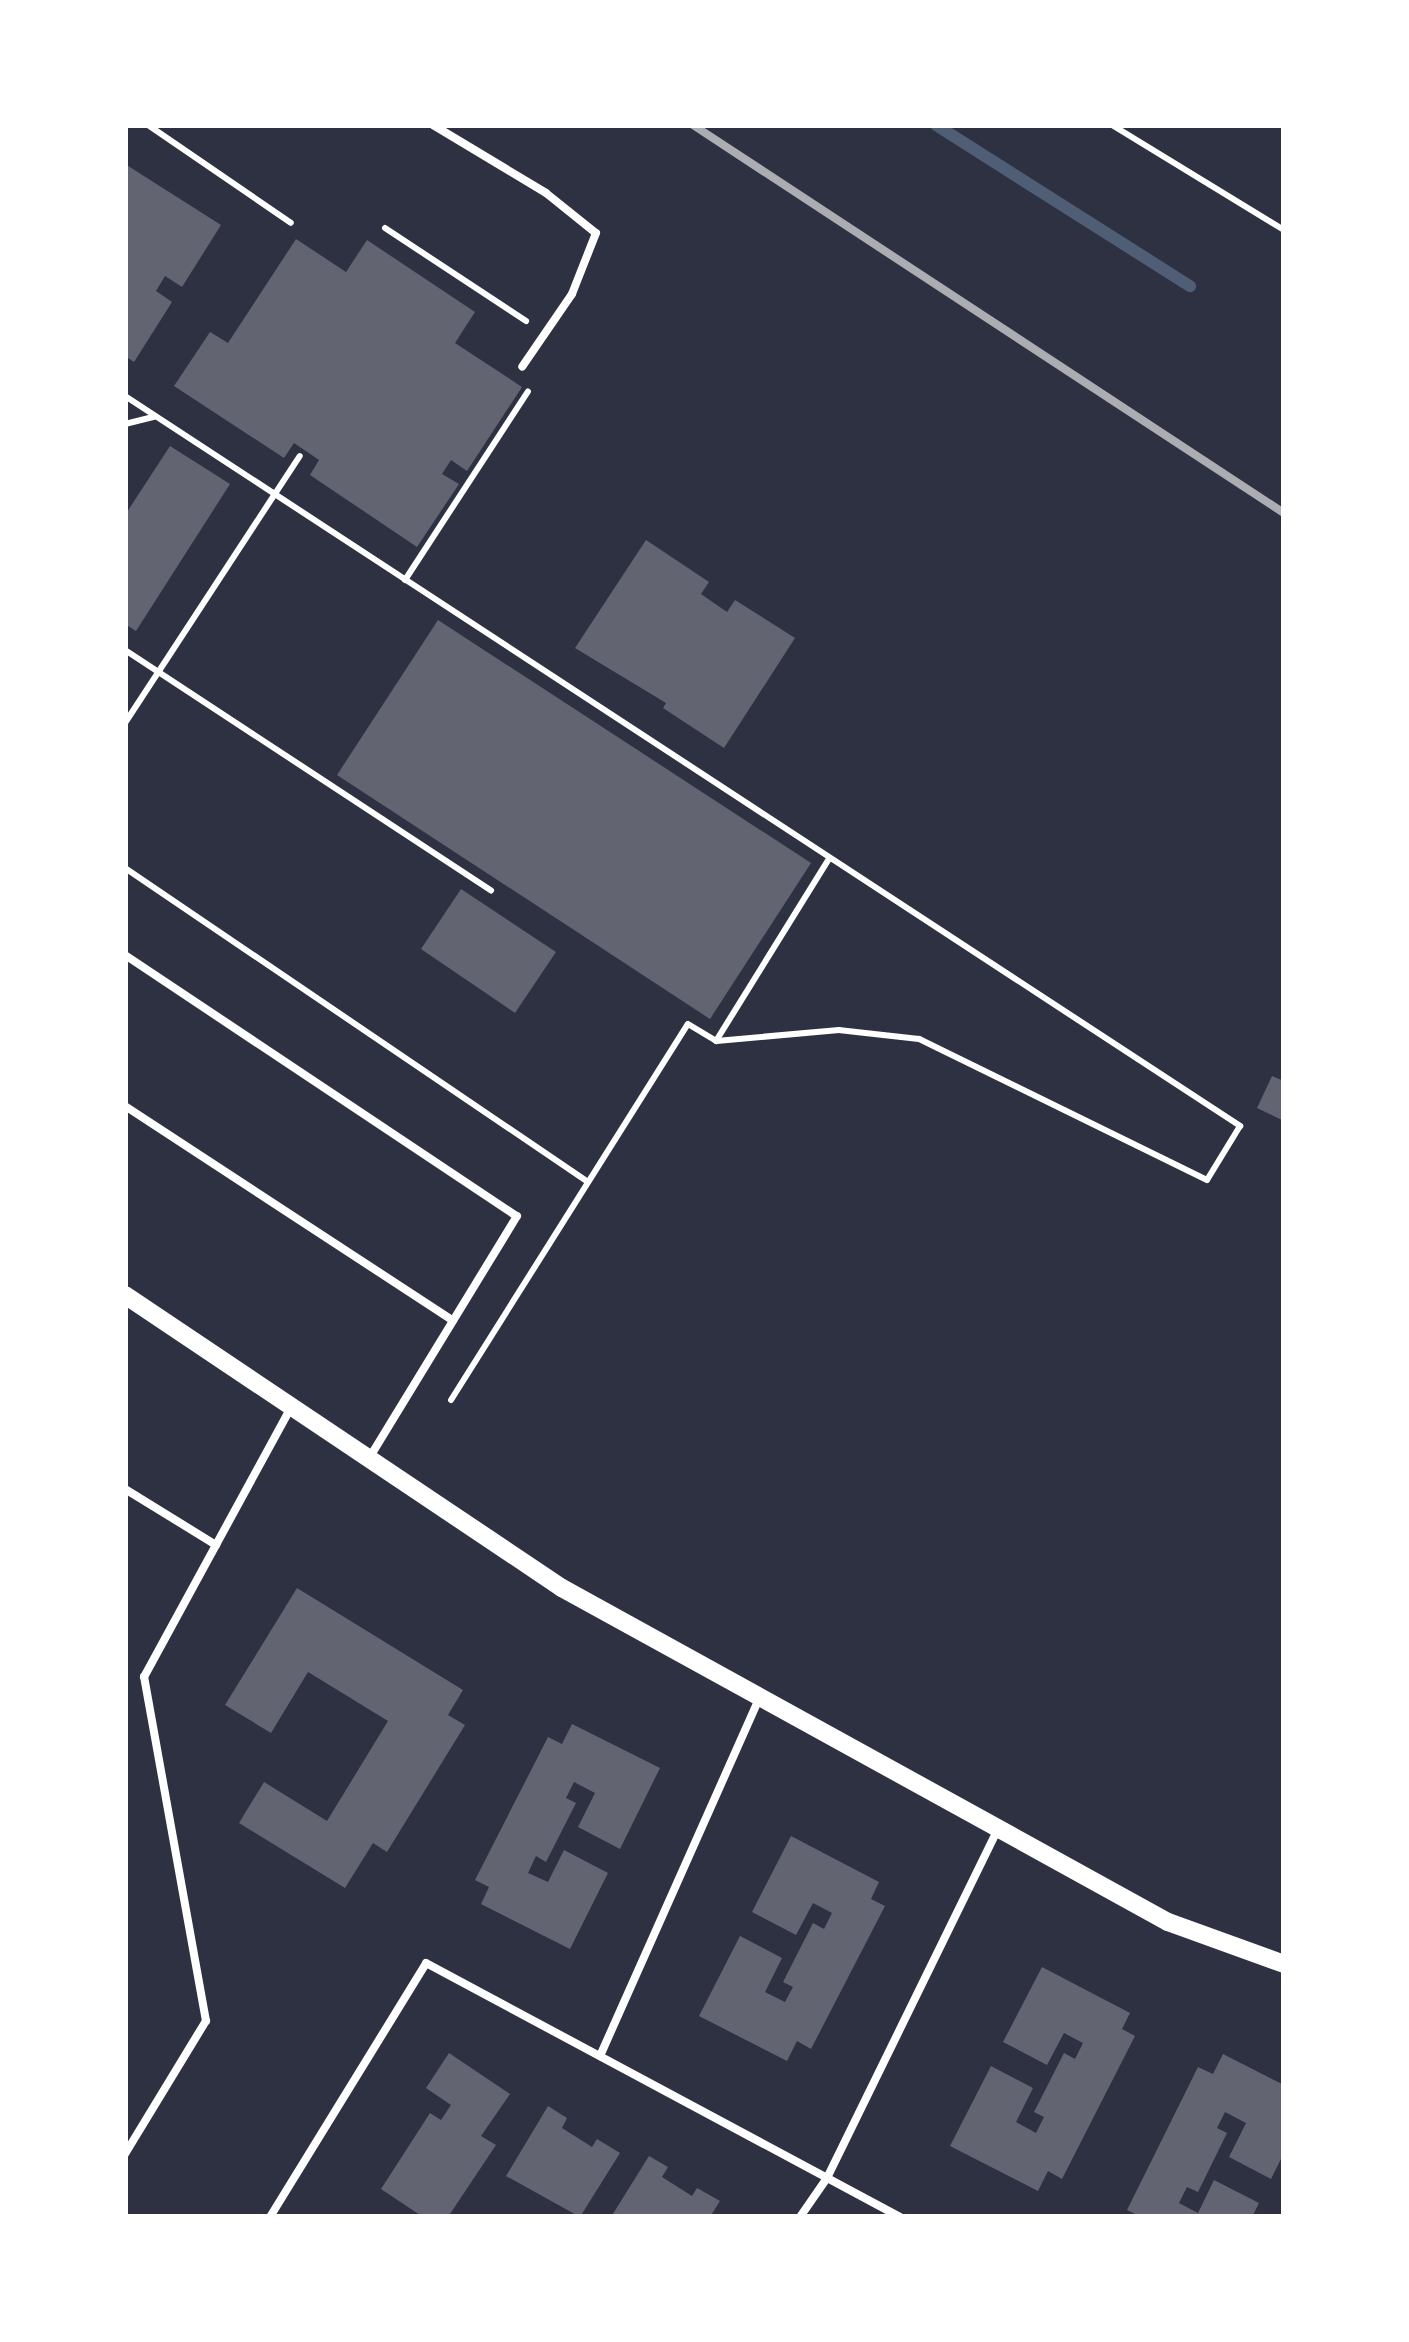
<!DOCTYPE html>
<html>
<head>
<meta charset="utf-8">
<style>
  body { margin:0 }
  #map { position:relative; width:1409px; height:2342px; overflow:hidden; background:#2d3142; font-family:"Asap Condensed",sans-serif }
  div>[style] { position:absolute }
  [style*='--x'] { left:calc(var(--x)*1px); top:calc(var(--y)*1px); width:calc(var(--w)*1px); rotate:calc(var(--a)*1deg) }
  .stream>* { height:12px; margin:-6px; padding:0 6px; transform-origin:6px; border-radius:6px; background:#4f5d75 }
  .building>* { inset:0; background:#626471 }
  .path>* { height:6px; margin:-3px; padding:0 3px; transform-origin:3px; border-radius:3px; background:#fff }
  .service>* { height:8px; margin:-4px; padding:0 4px; transform-origin:4px; border-radius:4px; background:#fff }
  .tertiary>* { height:18px; margin:-9px; padding:0 9px; transform-origin:9px; border-radius:9px; background:#fff }
  .rail>* { height:8px; margin:-4px; padding:0 4px; transform-origin:4px; border-radius:4px; background:#abadb3 }
  span { translate:-50% -50%; white-space:nowrap; text-align:center; line-height:1.15; -webkit-text-stroke:9px #fff; paint-order:stroke }
  .frame { position:absolute; inset:0; border:128px solid #fff; pointer-events:none }
</style>
</head>
<body>
<div id="map">
  <div class="stream">
    <div style="--x:936;--y:125;--w:301;--a:32.4"></div>
  </div>
  <div class="building">
    <div style="clip-path:polygon(125px 164px,221px 225px,182px 287px,165px 276px,156px 291px,172px 302px,134px 362px,125px 356px)"></div>
    <div style="clip-path:polygon(296px 239px,346px 272px,367px 240px,475px 312px,455px 343px,522px 387px,467px 471px,451px 460px,442px 474px,459px 484px,417px 547px,310px 475px,319px 460px,294px 443px,284px 458px,174px 386px,210px 332px,228px 343px)"></div>
    <div style="clip-path:polygon(170px 446px,230px 484px,136px 631px,125px 624px,125px 515px)"></div>
    <div style="clip-path:polygon(646px 540px,709px 582px,701px 594px,727px 612px,735px 600px,795px 638px,724px 748px,663px 708px,666px 703px,575px 648px)"></div>
    <div style="clip-path:polygon(438px 620px,811px 863px,710px 1019px,337px 775px)"></div>
    <div style="clip-path:polygon(461px 889px,556px 952px,515px 1013px,421px 949px)"></div>
    <div style="clip-path:polygon(1272px 1076px,1284px 1081px,1284px 1121px,1257px 1108px)"></div>
    <div style="clip-path:polygon(297px 1588px,463px 1690px,448px 1715px,465px 1725px,387px 1852px,373px 1843px,345px 1888px,239px 1823px,264px 1782px,327px 1821px,388px 1721px,308px 1672px,271px 1733px,225px 1705px)"></div>
    <div style="clip-path:polygon(572px 1724px,660px 1768px,620px 1849px,578px 1827px,595px 1793px,574px 1782px,566px 1798px,576px 1803px,546px 1862px,536px 1856px,528px 1873px,548px 1882px,564px 1850px,608px 1873px,570px 1949px,481px 1904px,489px 1887px,475px 1880px,548px 1737px,562px 1744px)"></div>
    <div style="clip-path:polygon(791px 1836px,879px 1882px,871px 1899px,885px 1906px,811px 2049px,797px 2041px,787px 2061px,699px 2016px,740px 1936px,782px 1958px,765px 1992px,785px 2002px,793px 1987px,783px 1982px,813px 1923px,824px 1929px,832px 1913px,813px 1903px,796px 1935px,752px 1912px)"></div>
    <div style="clip-path:polygon(1042px 1967px,1130px 2013px,1122px 2029px,1135px 2036px,1062px 2179px,1048px 2171px,1038px 2191px,950px 2146px,991px 2066px,1033px 2088px,1016px 2122px,1036px 2133px,1044px 2117px,1034px 2112px,1064px 2053px,1075px 2059px,1083px 2043px,1064px 2033px,1047px 2065px,1003px 2042px)"></div>
    <div style="clip-path:polygon(449px 2053px,510px 2094px,481px 2136px,496px 2145px,448px 2217px,423px 2217px,381px 2189px,430px 2113px,441px 2120px,451px 2105px,426px 2088px)"></div>
    <div style="clip-path:polygon(1223px 2054px,1284px 2085px,1284px 2153px,1271px 2179px,1229px 2157px,1246px 2123px,1225px 2112px,1217px 2128px,1227px 2133px,1198px 2192px,1187px 2187px,1179px 2203px,1198px 2213px,1214px 2180px,1259px 2203px,1252px 2217px,1141px 2217px,1127px 2210px,1198px 2067px,1213px 2074px)"></div>
    <div style="clip-path:polygon(548px 2106px,567px 2118px,562px 2128px,592px 2147px,597px 2139px,620px 2153px,580px 2217px,506px 2176px)"></div>
    <div style="clip-path:polygon(649px 2156px,668px 2167px,662px 2177px,692px 2196px,697px 2188px,720px 2201px,710px 2217px,611px 2217px)"></div>
  </div>
  <div class="path">
    <div style="--x:148;--y:125;--w:173;--a:34.4"></div>
    <div style="--x:1112;--y:125;--w:202;--a:31.4"></div>
    <div style="--x:385;--y:228;--w:169;--a:33.4"></div>
    <div style="--x:125;--y:396;--w:1333;--a:33.21"></div>
    <div style="--x:1240;--y:1126;--w:63;--a:121.4"></div>
    <div style="--x:1207;--y:1180;--w:321;--a:-153.9"></div>
    <div style="--x:919;--y:1039;--w:81;--a:-173.6"></div>
    <div style="--x:839;--y:1030;--w:123;--a:174.9"></div>
    <div style="--x:125;--y:424;--w:30;--a:-14"></div>
    <div style="--x:405;--y:580;--w:225;--a:-56.9"></div>
    <div style="--x:125;--y:650;--w:438;--a:33.3"></div>
    <div style="--x:125;--y:723;--w:319;--a:-56.8"></div>
    <div style="--x:125;--y:868;--w:559;--a:34.14"></div>
    <div style="--x:451;--y:1400;--w:444;--a:-57.8"></div>
    <div style="--x:688;--y:1024;--w:33;--a:31"></div>
    <div style="--x:716;--y:1041;--w:214;--a:-58.2"></div>
  </div>
  <div class="service">
    <div style="--x:433;--y:125;--w:132;--a:31"></div>
    <div style="--x:546;--y:193;--w:64;--a:38.7"></div>
    <div style="--x:596;--y:233;--w:66;--a:111.5"></div>
    <div style="--x:572;--y:294;--w:88;--a:124.4"></div>
    <div style="--x:125;--y:955;--w:471;--a:33.7"></div>
    <div style="--x:517;--y:1216;--w:282;--a:121.4"></div>
    <div style="--x:125;--y:1106;--w:392;--a:33.2"></div>
    <div style="--x:125;--y:1489;--w:107;--a:31.6"></div>
    <div style="--x:600;--y:2056;--w:393;--a:-66"></div>
    <div style="--x:125;--y:2154;--w:156;--a:-58.7"></div>
    <div style="--x:206;--y:2021;--w:350;--a:-100.2"></div>
    <div style="--x:144;--y:1677;--w:305;--a:-61.4"></div>
    <div style="--x:270;--y:2217;--w:298;--a:-58.4"></div>
    <div style="--x:426;--y:1963;--w:538;--a:28.19"></div>
    <div style="--x:800;--y:2217;--w:47;--a:-55.3"></div>
    <div style="--x:827;--y:2178;--w:386;--a:-63.9"></div>
  </div>
  <div class="tertiary">
    <div style="--x:125;--y:1295;--w:526;--a:33.84"></div>
    <div style="--x:562;--y:1588;--w:692;--a:28.86"></div>
    <div style="--x:1168;--y:1922;--w:123;--a:19.9"></div>
  </div>
  <div class="rail">
    <div style="--x:693;--y:125;--w:707;--a:33.29"></div>
  </div>
  <div class="frame"></div>
</div>
</body>
</html>
